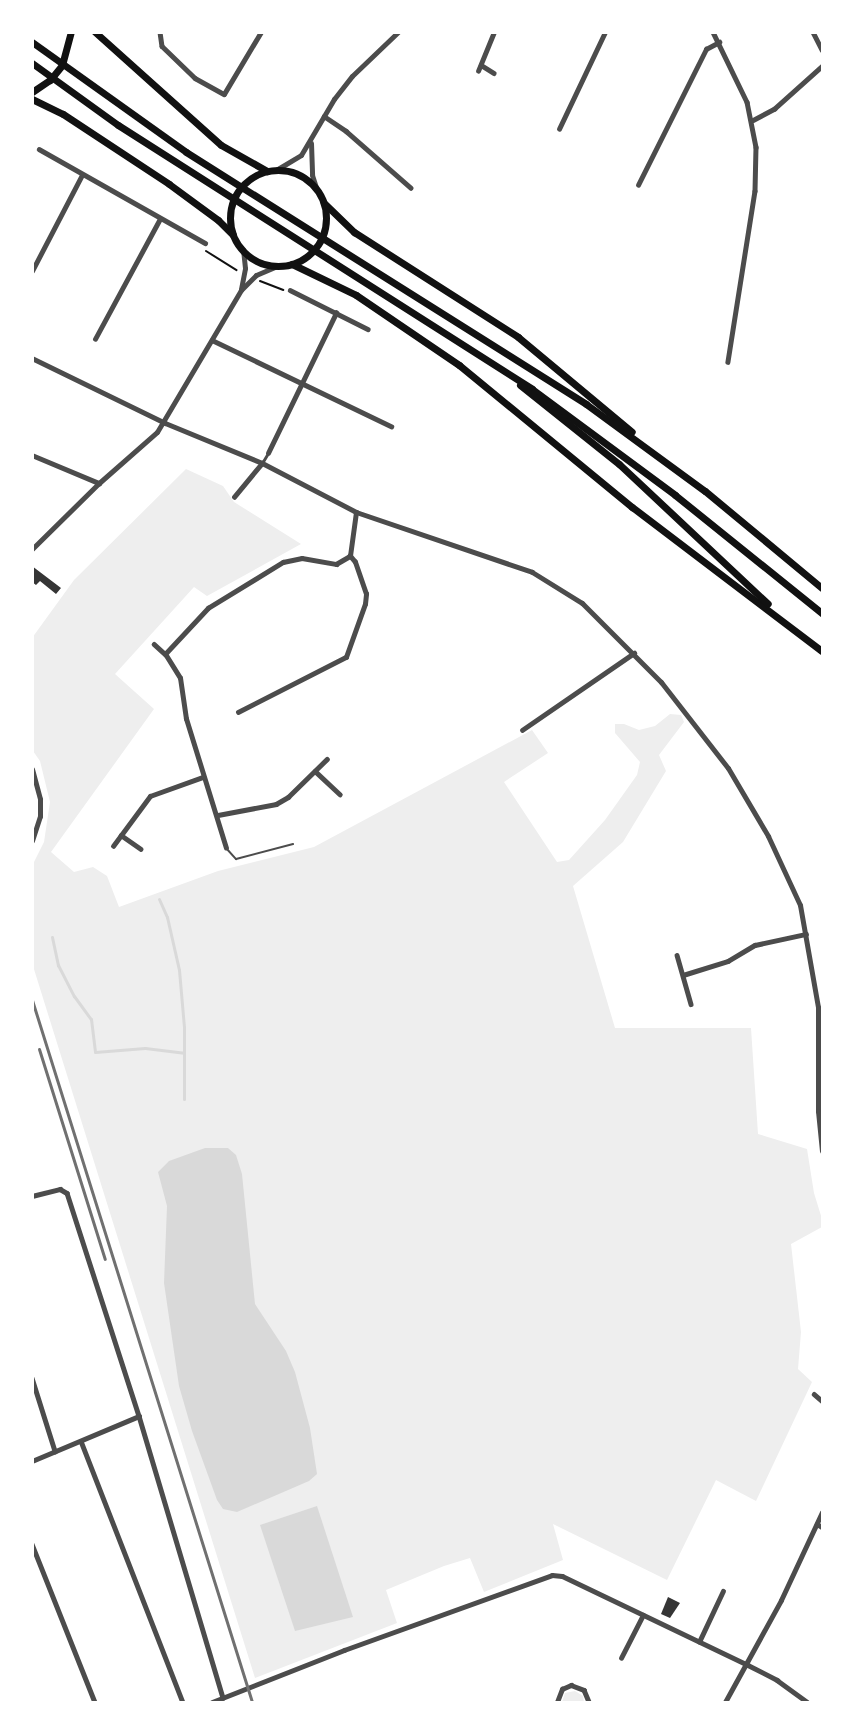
<!DOCTYPE html>
<html>
<head>
<meta charset="utf-8">
<style>
  body { margin:0 }
  #map { position:relative; width:855px; height:1735px; overflow:hidden; background:#fff; font-family:Helvetica,sans-serif }
  div>[style] { position:absolute }
  [style*='--x'] { left:calc(var(--x)*1px); top:calc(var(--y)*1px); width:calc(var(--w)*1px); rotate:calc(var(--a)*1deg) }
  .green>* { inset:0; background:#eee }
  .water>* { inset:0; background:#d9d9d9 }
  .stream>* { height:3px; margin:-1.5px; padding:0 1.5px; transform-origin:1.5px; border-radius:1.5px; background:#d9d9d9 }
  .building>* { inset:0; background:#353535 }
  .path>* { height:2px; margin:-1px; padding:0 1px; transform-origin:1px; border-radius:1px; background:#111 }
  .service>* { height:2px; margin:-1px; padding:0 1px; transform-origin:1px; border-radius:1px; background:#4c4c4c }
  .pedestrian>* { height:3px; margin:-1.5px; padding:0 1.5px; transform-origin:1.5px; border-radius:1.5px; background:#4c4c4c }
  .minor>* { height:4.5px; margin:-2.25px; padding:0 2.25px; transform-origin:2.25px; border-radius:2.25px; background:#4c4c4c }
  .tertiary>* { height:5px; margin:-2.5px; padding:0 2.5px; transform-origin:2.5px; border-radius:2.5px; background:#4c4c4c }
  .primary>* { height:7px; margin:-3.5px; padding:0 3.5px; transform-origin:3.5px; border-radius:3.5px; background:#111 }
  .primary>.ring { margin:-3.5px; padding:0; box-sizing:content-box; background:none; border:7px solid #111; border-radius:50% }
  .trunk>* { height:7px; margin:-3.5px; padding:0 3.5px; transform-origin:3.5px; border-radius:3.5px; background:#111 }
  .rail>* { height:3px; margin:-1.5px; padding:0 1.5px; transform-origin:1.5px; border-radius:1.5px; background:#707070 }
  span { translate:-50% -50%; white-space:nowrap; text-align:center; line-height:1.15; -webkit-text-stroke:5px #fff; paint-order:stroke }
  .frame { position:absolute; inset:0; border:34px solid #fff; pointer-events:none }
</style>
</head>
<body>
<div id="map">
  <div class="green">
    <div style="clip-path:polygon(186px 469px,223px 486px,234px 502px,301px 544px,207px 596px,194px 587px,115px 674px,154px 709px,51px 852px,74px 872px,93px 867px,107px 876px,119px 907px,218px 871px,314px 847px,532px 730px,548px 753px,504px 782px,557px 862px,569px 860px,605px 820px,637px 775px,640px 762px,615px 733px,615px 724px,624px 724px,639px 730px,655px 726px,670px 714px,681px 715px,684px 722px,659px 755px,666px 771px,623px 842px,573px 886px,615px 1028px,751px 1028px,758px 1134px,807px 1149px,814px 1193px,822px 1219px,822px 1227px,791px 1244px,801px 1332px,798px 1369px,812px 1382px,756px 1501px,716px 1480px,667px 1580px,553px 1524px,563px 1560px,484px 1592px,470px 1558px,444px 1566px,386px 1590px,397px 1623px,255px 1678px,33px 966px,33px 864px,44px 842px,50px 802px,40px 761px,33px 751px,32px 638px,74px 580px)"></div>
    <div style="clip-path:polygon(575px 1691px,583px 1696px,584px 1702px,562px 1702px,565px 1693px)"></div>
  </div>
  <div class="water">
    <div style="clip-path:polygon(205px 1148px,228px 1148px,236px 1155px,242px 1174px,255px 1304px,286px 1351px,295px 1372px,310px 1428px,317px 1474px,309px 1481px,237px 1512px,223px 1509px,217px 1500px,192px 1431px,179px 1386px,164px 1283px,167px 1206px,158px 1172px,169px 1161px)"></div>
    <div style="clip-path:polygon(317px 1506px,353px 1617px,295px 1631px,260px 1525px)"></div>
  </div>
  <div class="stream">
    <div style="--x:159;--y:899;--w:20;--a:66"></div>
    <div style="--x:167;--y:917;--w:54;--a:77.2"></div>
    <div style="--x:179;--y:970;--w:57;--a:85"></div>
    <div style="--x:184;--y:1027;--w:72;--a:90"></div>
    <div style="--x:52;--y:937;--w:29;--a:78"></div>
    <div style="--x:58;--y:965;--w:35;--a:63"></div>
    <div style="--x:74;--y:996;--w:29;--a:54"></div>
    <div style="--x:91;--y:1019;--w:33;--a:83"></div>
    <div style="--x:95;--y:1052;--w:50;--a:-4.6"></div>
    <div style="--x:145;--y:1048;--w:39;--a:7"></div>
  </div>
  <div class="building">
    <div style="clip-path:polygon(32px 566px,61px 588px,56px 594px,40px 581px,36px 585px,32px 582px)"></div>
    <div style="clip-path:polygon(668px 1597px,680px 1603px,670px 1618px,661px 1614px)"></div>
  </div>
  <div class="path">
    <div style="--x:206;--y:251;--w:36;--a:32"></div>
    <div style="--x:260;--y:281;--w:25;--a:21"></div>
  </div>
  <div class="service">
    <div style="--x:226;--y:848;--w:15;--a:48"></div>
    <div style="--x:236;--y:859;--w:59;--a:-14.7"></div>
  </div>
  <div class="pedestrian">
    <div style="--x:262;--y:463;--w:12;--a:-59"></div>
  </div>
  <div class="minor">
    <div style="--x:160;--y:32;--w:14;--a:82"></div>
    <div style="--x:162;--y:46;--w:46;--a:44.1"></div>
    <div style="--x:195;--y:78;--w:33;--a:29"></div>
    <div style="--x:224;--y:94;--w:72;--a:-59.2"></div>
    <div style="--x:713;--y:32;--w:78;--a:64.1"></div>
    <div style="--x:747;--y:102;--w:46;--a:78.7"></div>
    <div style="--x:756;--y:147;--w:44;--a:91.3"></div>
    <div style="--x:755;--y:191;--w:173;--a:99"></div>
    <div style="--x:813;--y:32;--w:20;--a:63"></div>
    <div style="--x:481;--y:65;--w:15;--a:32"></div>
    <div style="--x:478;--y:71;--w:42;--a:-67.7"></div>
    <div style="--x:324;--y:116;--w:27;--a:34"></div>
    <div style="--x:346;--y:131;--w:86;--a:41.2"></div>
    <div style="--x:753;--y:120;--w:24;--a:-28"></div>
    <div style="--x:774;--y:109;--w:64;--a:-41.9"></div>
    <div style="--x:559;--y:129;--w:107;--a:-64.6"></div>
    <div style="--x:39;--y:149;--w:191;--a:29.5"></div>
    <div style="--x:638;--y:185;--w:152;--a:-63.4"></div>
    <div style="--x:706;--y:49;--w:15;--a:-28"></div>
    <div style="--x:32;--y:271;--w:108;--a:-62.5"></div>
    <div style="--x:290;--y:290;--w:87;--a:26.6"></div>
    <div style="--x:95;--y:339;--w:136;--a:-61.6"></div>
    <div style="--x:212;--y:340;--w:199;--a:25.7"></div>
    <div style="--x:32;--y:358;--w:148;--a:26"></div>
    <div style="--x:268;--y:453;--w:156;--a:-64.1"></div>
    <div style="--x:32;--y:455;--w:73;--a:22.7"></div>
    <div style="--x:234;--y:497;--w:44;--a:-50.5"></div>
    <div style="--x:154;--y:644;--w:15;--a:42"></div>
    <div style="--x:238;--y:712;--w:121;--a:-27"></div>
    <div style="--x:346;--y:657;--w:56;--a:-70.3"></div>
    <div style="--x:365;--y:604;--w:10;--a:-84"></div>
    <div style="--x:366;--y:594;--w:34;--a:-109"></div>
    <div style="--x:355;--y:562;--w:8;--a:-130"></div>
    <div style="--x:350;--y:556;--w:44;--a:-82.2"></div>
    <div style="--x:522;--y:730;--w:136;--a:-34.5"></div>
    <div style="--x:315;--y:771;--w:34;--a:43"></div>
    <div style="--x:218;--y:815;--w:59;--a:-10.7"></div>
    <div style="--x:276;--y:804;--w:14;--a:-30"></div>
    <div style="--x:288;--y:797;--w:54;--a:-44.3"></div>
    <div style="--x:121;--y:835;--w:24;--a:35"></div>
    <div style="--x:113;--y:846;--w:62;--a:-53.5"></div>
    <div style="--x:150;--y:796;--w:56;--a:-19.7"></div>
    <div style="--x:226;--y:848;--w:135;--a:-107.2"></div>
    <div style="--x:186;--y:719;--w:41;--a:-98.3"></div>
    <div style="--x:180;--y:678;--w:28;--a:-122"></div>
    <div style="--x:165;--y:654;--w:63;--a:-46.9"></div>
    <div style="--x:208;--y:608;--w:88;--a:-31.5"></div>
    <div style="--x:283;--y:562;--w:19;--a:-12"></div>
    <div style="--x:302;--y:558;--w:35;--a:10"></div>
    <div style="--x:336;--y:564;--w:16;--a:-30"></div>
    <div style="--x:677;--y:955;--w:51;--a:74.1"></div>
    <div style="--x:683;--y:975;--w:47;--a:-17.3"></div>
    <div style="--x:728;--y:961;--w:31;--a:-31"></div>
    <div style="--x:755;--y:945;--w:52;--a:-12.2"></div>
    <div style="--x:32;--y:1196;--w:29;--a:-14"></div>
    <div style="--x:60;--y:1189;--w:8;--a:30"></div>
    <div style="--x:67;--y:1193;--w:234;--a:72.1"></div>
    <div style="--x:139;--y:1416;--w:294;--a:73.4"></div>
    <div style="--x:32;--y:1378;--w:77;--a:72.5"></div>
    <div style="--x:814;--y:1394;--w:11;--a:41"></div>
    <div style="--x:81;--y:1441;--w:280;--a:68.7"></div>
    <div style="--x:32;--y:1461;--w:116;--a:-22.8"></div>
    <div style="--x:817;--y:1524;--w:6;--a:31"></div>
    <div style="--x:32;--y:1544;--w:170;--a:68.3"></div>
    <div style="--x:699;--y:1642;--w:56;--a:-64.8"></div>
    <div style="--x:621;--y:1658;--w:48;--a:-62.9"></div>
    <div style="--x:748;--y:1665;--w:33;--a:27"></div>
    <div style="--x:777;--y:1680;--w:37;--a:36"></div>
    <div style="--x:557;--y:1702;--w:14;--a:-69"></div>
    <div style="--x:562;--y:1689;--w:10;--a:-24"></div>
    <div style="--x:571;--y:1685;--w:14;--a:21"></div>
    <div style="--x:584;--y:1690;--w:13;--a:67"></div>
  </div>
  <div class="tertiary">
    <div style="--x:311;--y:143;--w:32;--a:88"></div>
    <div style="--x:312;--y:175;--w:16;--a:72"></div>
    <div style="--x:276;--y:170;--w:29;--a:-31"></div>
    <div style="--x:301;--y:155;--w:65;--a:-59.5"></div>
    <div style="--x:334;--y:99;--w:29;--a:-52"></div>
    <div style="--x:352;--y:76;--w:64;--a:-43.7"></div>
    <div style="--x:241;--y:289;--w:21;--a:-79"></div>
    <div style="--x:245;--y:268;--w:18;--a:-96"></div>
    <div style="--x:165;--y:423;--w:105;--a:22.4"></div>
    <div style="--x:262;--y:463;--w:106;--a:27.5"></div>
    <div style="--x:356;--y:512;--w:186;--a:18.8"></div>
    <div style="--x:532;--y:572;--w:59;--a:31.8"></div>
    <div style="--x:582;--y:603;--w:112;--a:45"></div>
    <div style="--x:661;--y:682;--w:109;--a:52.1"></div>
    <div style="--x:728;--y:768;--w:79;--a:59.5"></div>
    <div style="--x:768;--y:836;--w:76;--a:65.1"></div>
    <div style="--x:800;--y:905;--w:104;--a:80"></div>
    <div style="--x:818;--y:1007;--w:104;--a:90"></div>
    <div style="--x:818;--y:1111;--w:40;--a:84.3"></div>
    <div style="--x:32;--y:549;--w:94;--a:-44.6"></div>
    <div style="--x:99;--y:483;--w:77;--a:-41.3"></div>
    <div style="--x:157;--y:432;--w:165;--a:-59.4"></div>
    <div style="--x:241;--y:290;--w:21;--a:-45"></div>
    <div style="--x:256;--y:275;--w:23;--a:-23"></div>
    <div style="--x:32;--y:769;--w:31;--a:75"></div>
    <div style="--x:40;--y:799;--w:17;--a:90"></div>
    <div style="--x:40;--y:816;--w:26;--a:108"></div>
    <div style="--x:212;--y:1702;--w:142;--a:-21.5"></div>
    <div style="--x:344;--y:1650;--w:221;--a:-19.8"></div>
    <div style="--x:552;--y:1575;--w:10;--a:6"></div>
    <div style="--x:562;--y:1576;--w:206;--a:25.6"></div>
    <div style="--x:725;--y:1702;--w:116;--a:-61.2"></div>
    <div style="--x:781;--y:1600;--w:97;--a:-65"></div>
  </div>
  <div class="primary">
    <div style="--x:95;--y:32;--w:169;--a:41.9"></div>
    <div style="--x:221;--y:145;--w:53;--a:29.5"></div>
    <div style="--x:32;--y:92;--w:22;--a:-34"></div>
    <div style="--x:50;--y:80;--w:19;--a:-51"></div>
    <div style="--x:62;--y:65;--w:34;--a:-75"></div>
    <div style="--x:32;--y:99;--w:34;--a:26"></div>
    <div style="--x:63;--y:114;--w:127;--a:33.4"></div>
    <div style="--x:169;--y:184;--w:61;--a:36.3"></div>
    <div style="--x:218;--y:220;--w:21;--a:45"></div>
    <div class="ring" style="left:230px;top:170px;width:89px;height:89px"></div>
  </div>
  <div class="trunk">
    <div style="--x:32;--y:42;--w:189;--a:35.5"></div>
    <div style="--x:186;--y:152;--w:473;--a:32.2"></div>
    <div style="--x:586;--y:404;--w:147;--a:36.2"></div>
    <div style="--x:705;--y:491;--w:152;--a:39.7"></div>
    <div style="--x:32;--y:63;--w:106;--a:35.8"></div>
    <div style="--x:118;--y:125;--w:491;--a:32.5"></div>
    <div style="--x:532;--y:389;--w:178;--a:36.5"></div>
    <div style="--x:675;--y:495;--w:189;--a:38.8"></div>
    <div style="--x:324;--y:203;--w:42;--a:44"></div>
    <div style="--x:354;--y:232;--w:195;--a:32.6"></div>
    <div style="--x:518;--y:337;--w:148;--a:39.8"></div>
    <div style="--x:292;--y:264;--w:71;--a:25.8"></div>
    <div style="--x:356;--y:295;--w:125;--a:34.2"></div>
    <div style="--x:459;--y:365;--w:224;--a:39.4"></div>
    <div style="--x:632;--y:507;--w:238;--a:37.2"></div>
    <div style="--x:520;--y:385;--w:127;--a:38.6"></div>
    <div style="--x:619;--y:464;--w:204;--a:43.2"></div>
  </div>
  <div class="rail">
    <div style="--x:32;--y:1000;--w:736;--a:72.6"></div>
    <div style="--x:39;--y:1049;--w:220;--a:72.6"></div>
  </div>
  <div class="frame"></div>
</div>
</body>
</html>
